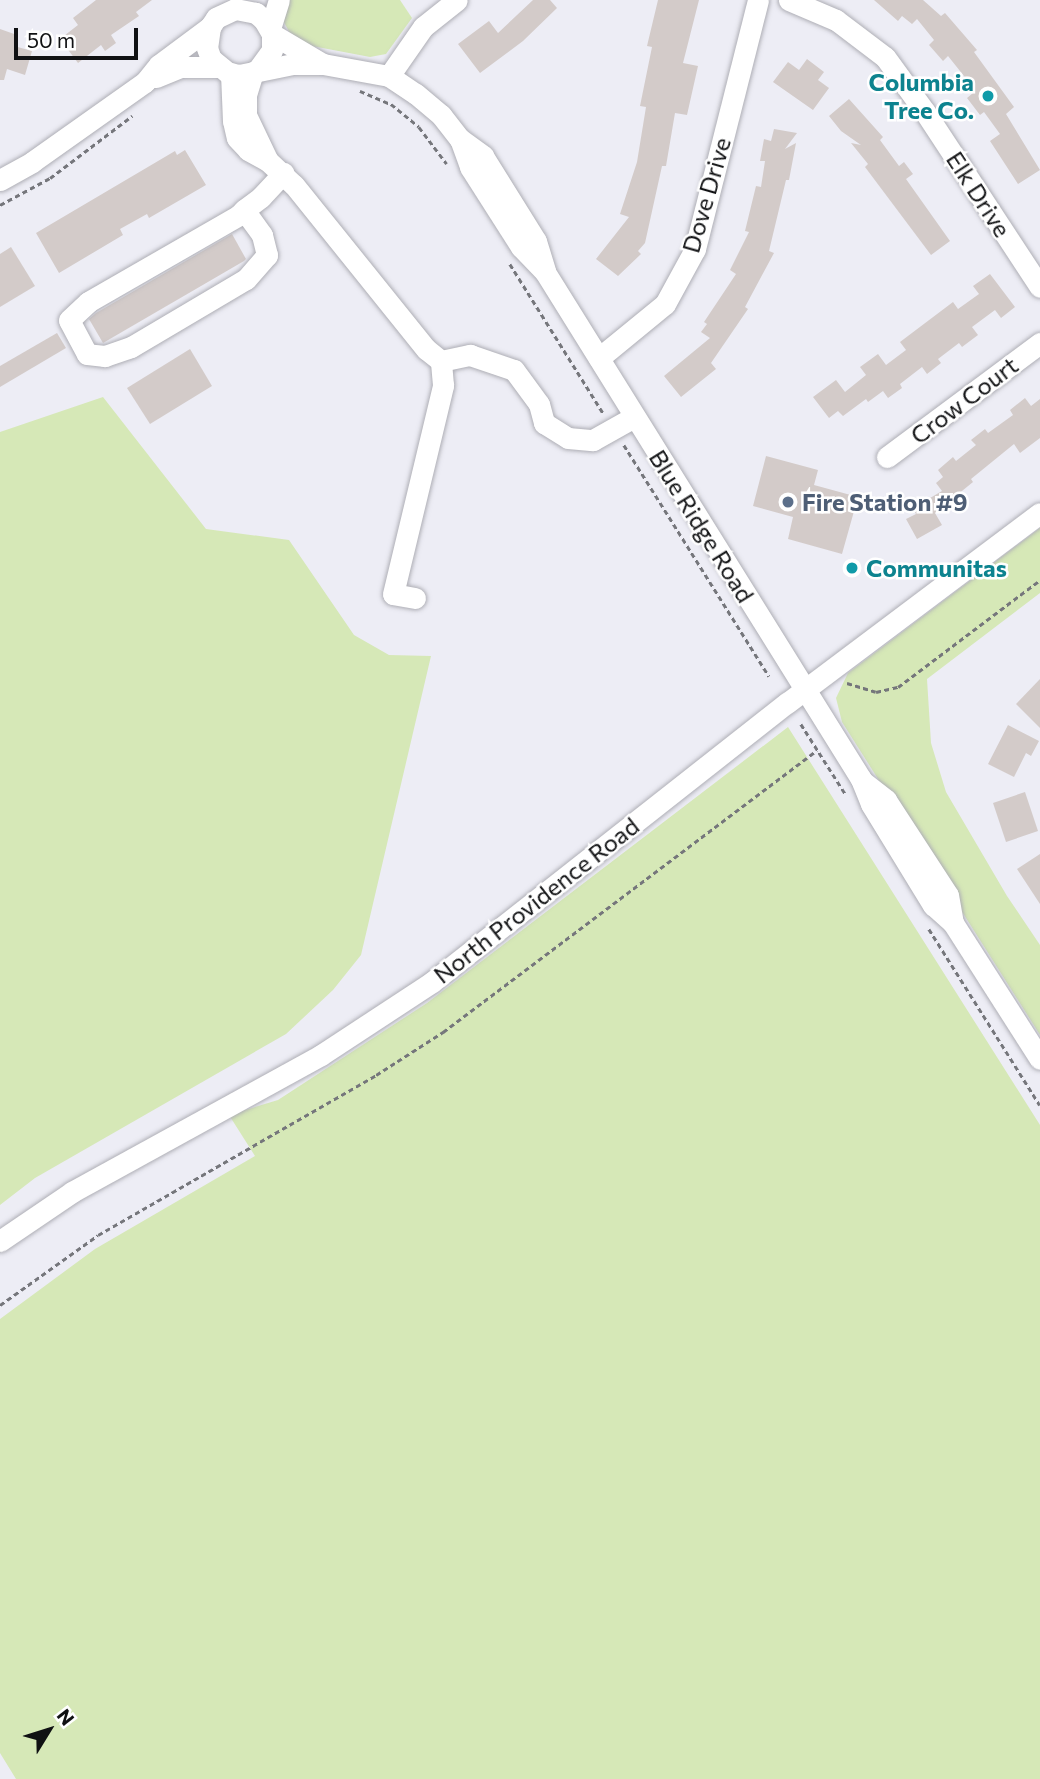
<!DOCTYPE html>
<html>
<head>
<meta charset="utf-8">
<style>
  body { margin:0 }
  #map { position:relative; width:1040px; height:1779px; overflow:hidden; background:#ededf5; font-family:Commissioner,sans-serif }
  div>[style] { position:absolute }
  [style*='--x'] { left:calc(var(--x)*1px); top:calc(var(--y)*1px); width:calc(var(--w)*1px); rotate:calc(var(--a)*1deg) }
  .green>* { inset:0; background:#d6e8b7 }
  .building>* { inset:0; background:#d3cbc9 }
  .path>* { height:2.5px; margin-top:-1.25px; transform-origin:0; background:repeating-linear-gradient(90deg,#75767b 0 5px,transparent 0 8.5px) }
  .roads { filter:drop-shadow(0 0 2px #aeaeb5) drop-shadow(0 0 2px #aeaeb5) }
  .minor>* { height:21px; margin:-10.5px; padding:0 10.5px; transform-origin:10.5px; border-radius:10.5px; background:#fff }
  .dots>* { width:19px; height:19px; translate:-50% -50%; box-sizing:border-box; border:4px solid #fff; border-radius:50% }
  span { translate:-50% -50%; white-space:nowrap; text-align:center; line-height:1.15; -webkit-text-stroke:5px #fff; paint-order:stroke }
  .culture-label { font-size:24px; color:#0d838f; font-weight:700 }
  .right { translate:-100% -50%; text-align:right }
  .left { translate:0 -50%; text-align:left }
  .street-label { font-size:24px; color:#101113 }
  .service-label { font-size:24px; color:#4e5e75; font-weight:700 }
  .north { position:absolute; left:14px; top:1695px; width:70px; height:70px; -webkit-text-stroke:5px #fff; paint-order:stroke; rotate:52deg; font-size:19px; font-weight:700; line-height:28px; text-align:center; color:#101113 }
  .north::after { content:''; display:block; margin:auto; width:24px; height:32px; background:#101113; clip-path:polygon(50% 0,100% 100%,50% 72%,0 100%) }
  .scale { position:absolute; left:14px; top:28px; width:124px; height:32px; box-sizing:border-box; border:4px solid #101113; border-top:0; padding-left:9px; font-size:21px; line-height:24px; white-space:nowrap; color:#101113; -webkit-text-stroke:5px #fff; paint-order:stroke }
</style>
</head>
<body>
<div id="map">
  <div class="green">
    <div style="clip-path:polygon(288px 0,400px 0,412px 18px,386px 54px,370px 57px,312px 46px,291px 35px,281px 17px)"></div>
    <div style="clip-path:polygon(103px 397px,206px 529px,289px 540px,354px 635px,389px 655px,431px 656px,361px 955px,333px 990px,286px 1034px,35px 1178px,0 1205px,0 432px)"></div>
    <div style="clip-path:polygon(1040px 528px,1040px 593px,927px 679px,931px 743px,946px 792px,1007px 896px,1040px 945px,1040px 1035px,842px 722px,836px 698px,848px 673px)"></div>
    <div style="clip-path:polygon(788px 727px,1040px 1125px,1040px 1779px,16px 1779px,0 1753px,0 1319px,95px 1249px,255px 1156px,229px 1115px,278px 1100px,427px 1003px)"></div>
  </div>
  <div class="building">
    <div style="clip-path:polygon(96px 0,152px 0,136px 12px,139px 16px,111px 35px,116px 43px,105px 51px,101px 45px,78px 63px,60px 39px,78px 25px,73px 18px)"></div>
    <div style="clip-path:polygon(533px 0,550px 0,557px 8px,523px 41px,480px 73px,458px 44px,489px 21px,498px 33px)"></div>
    <div style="clip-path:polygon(658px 0,699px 0,683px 63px,698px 66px,687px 115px,675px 113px,666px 166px,662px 166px,645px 243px,638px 251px,641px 254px,618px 276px,596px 259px,629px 217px,620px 214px,637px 162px,646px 107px,640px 106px,652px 47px,647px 46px)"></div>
    <div style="clip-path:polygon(874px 0,923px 0,941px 16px,945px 13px,977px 50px,974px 52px,1014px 107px,1006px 114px,1040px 170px,1018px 184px,990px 141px,1000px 134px,984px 112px,980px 115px,967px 98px,973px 93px,965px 83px,968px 81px,948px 56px,943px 61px,929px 45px,934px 40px,917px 19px,912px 24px,902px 16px,898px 21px)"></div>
    <div style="clip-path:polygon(0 29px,17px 35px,14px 46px,32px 51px,25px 75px,7px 69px,4px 80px,0 80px)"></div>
    <div style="clip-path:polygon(807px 59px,824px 72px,818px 80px,829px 88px,813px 110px,773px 82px,788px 62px,799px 70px)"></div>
    <div style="clip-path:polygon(849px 99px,883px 137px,880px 140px,899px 166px,904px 162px,913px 174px,906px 179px,950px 241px,931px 255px,865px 167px,868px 164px,851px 143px,861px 145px,841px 131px,829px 116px)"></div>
    <div style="clip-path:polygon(774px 129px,797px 133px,785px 149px,796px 143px,789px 180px,786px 180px,769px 251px,774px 253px,745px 307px,748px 309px,711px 363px,716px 369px,681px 397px,664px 376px,710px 338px,701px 332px,707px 324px,704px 322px,736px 274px,730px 270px,749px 232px,745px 231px,756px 186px,761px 187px,765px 161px,760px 161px,764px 139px,771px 141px)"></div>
    <div style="clip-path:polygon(185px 150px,206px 185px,149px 218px,147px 214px,120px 229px,123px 235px,59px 273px,36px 233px,175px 151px,177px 155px)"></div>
    <div style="clip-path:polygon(232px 234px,246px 259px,244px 261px,103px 343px,89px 319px,96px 313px)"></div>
    <div style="clip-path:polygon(11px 247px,35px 286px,0 307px,0 254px)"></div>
    <div style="clip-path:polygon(990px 274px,1015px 307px,1001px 318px,995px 310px,972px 327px,978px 335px,962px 347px,959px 343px,938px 359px,941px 363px,927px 374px,922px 367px,900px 384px,902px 388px,888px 398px,883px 391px,868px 402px,866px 399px,843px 416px,838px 411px,829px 418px,813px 397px,836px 380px,845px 392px,866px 375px,860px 367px,878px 354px,886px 365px,906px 350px,900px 342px,953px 302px,958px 309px,979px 294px,973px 286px)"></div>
    <div style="clip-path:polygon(57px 333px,66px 348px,0 387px,0 366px)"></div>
    <div style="clip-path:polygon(190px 349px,212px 386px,150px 424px,127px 388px)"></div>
    <div style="clip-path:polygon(1025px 398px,1031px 406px,1040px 399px,1040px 438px,1020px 453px,1014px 444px,971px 479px,973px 482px,935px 513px,942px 525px,917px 539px,906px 519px,916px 514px,913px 508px,942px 491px,936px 483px,943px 477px,938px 470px,953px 457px,956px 461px,976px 445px,971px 440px,985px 429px,988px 433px,1013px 415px,1010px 410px)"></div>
    <div style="clip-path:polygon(766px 456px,818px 470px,814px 485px,858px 497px,842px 554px,788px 539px,793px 517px,753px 506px)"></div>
    <div style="clip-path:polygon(1040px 679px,1040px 728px,1016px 704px)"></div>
    <div style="clip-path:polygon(1008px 725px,1039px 741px,1031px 756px,1026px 753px,1014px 777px,988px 764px)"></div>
    <div style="clip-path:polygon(1025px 792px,1038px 831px,1006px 842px,993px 803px)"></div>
    <div style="clip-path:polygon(1040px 854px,1040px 904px,1017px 869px)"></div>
  </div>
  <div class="path">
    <div style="--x:360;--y:91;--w:34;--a:23"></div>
    <div style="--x:391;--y:104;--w:36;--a:39"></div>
    <div style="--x:419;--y:127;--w:46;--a:52.9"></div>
    <div style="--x:0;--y:205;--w:57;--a:-28.4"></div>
    <div style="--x:50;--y:178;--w:103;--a:-37.1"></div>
    <div style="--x:510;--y:264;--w:176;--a:58"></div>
    <div style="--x:624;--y:445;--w:273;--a:57.9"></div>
    <div style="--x:847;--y:683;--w:30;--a:17"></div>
    <div style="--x:876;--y:692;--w:23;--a:-13"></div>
    <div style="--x:898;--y:687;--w:178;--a:-37"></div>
    <div style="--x:801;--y:724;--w:84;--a:57.6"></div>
    <div style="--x:929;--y:929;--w:208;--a:57.8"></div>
    <div style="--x:0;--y:1305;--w:120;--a:-35.5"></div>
    <div style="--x:98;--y:1235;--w:321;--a:-29.9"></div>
    <div style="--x:376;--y:1075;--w:80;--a:-32.7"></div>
    <div style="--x:443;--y:1032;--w:468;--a:-37"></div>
  </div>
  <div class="roads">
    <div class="minor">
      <div style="--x:789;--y:0;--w:51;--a:23.1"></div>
      <div style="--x:836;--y:20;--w:61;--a:37.1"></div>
      <div style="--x:885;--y:57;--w:68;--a:54"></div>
      <div style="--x:925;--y:112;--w:209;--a:56.7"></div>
      <div style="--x:270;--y:29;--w:30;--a:-73"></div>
      <div style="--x:272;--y:34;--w:57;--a:30.6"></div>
      <div style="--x:259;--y:68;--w:22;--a:-54"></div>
      <div style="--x:272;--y:50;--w:16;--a:-90"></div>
      <div style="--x:272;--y:34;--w:16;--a:-120"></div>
      <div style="--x:264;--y:20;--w:11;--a:-139"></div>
      <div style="--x:256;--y:13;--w:21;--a:-169"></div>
      <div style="--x:235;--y:9;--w:21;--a:155"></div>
      <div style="--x:216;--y:18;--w:11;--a:124"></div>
      <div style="--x:210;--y:27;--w:21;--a:98"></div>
      <div style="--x:207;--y:48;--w:12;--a:70"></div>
      <div style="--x:211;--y:59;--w:22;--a:39"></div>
      <div style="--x:228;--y:73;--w:11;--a:10"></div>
      <div style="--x:239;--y:75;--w:55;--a:-11.5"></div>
      <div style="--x:293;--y:64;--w:30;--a:0"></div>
      <div style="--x:323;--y:64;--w:67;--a:10.3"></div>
      <div style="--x:389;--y:76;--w:32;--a:34"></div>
      <div style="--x:416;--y:94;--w:33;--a:40"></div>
      <div style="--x:441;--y:115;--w:31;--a:52"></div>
      <div style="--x:460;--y:139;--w:29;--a:36"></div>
      <div style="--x:483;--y:156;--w:100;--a:58.1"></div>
      <div style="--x:536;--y:241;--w:31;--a:73"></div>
      <div style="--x:253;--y:72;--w:24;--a:107"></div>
      <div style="--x:246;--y:95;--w:20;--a:90"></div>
      <div style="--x:246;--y:115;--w:49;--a:64.5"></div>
      <div style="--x:231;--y:73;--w:48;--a:87.6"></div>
      <div style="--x:233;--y:121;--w:17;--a:77"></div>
      <div style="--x:237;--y:138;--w:16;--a:47"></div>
      <div style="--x:248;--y:150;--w:23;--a:29"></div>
      <div style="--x:268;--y:161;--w:35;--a:43"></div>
      <div style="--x:294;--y:185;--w:211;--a:51.2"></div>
      <div style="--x:426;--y:349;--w:19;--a:39"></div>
      <div style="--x:441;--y:361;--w:30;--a:-12"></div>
      <div style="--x:470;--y:355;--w:46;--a:18.8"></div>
      <div style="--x:514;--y:370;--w:42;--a:53.7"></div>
      <div style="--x:539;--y:404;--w:20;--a:75"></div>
      <div style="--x:544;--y:423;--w:28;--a:32"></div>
      <div style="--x:568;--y:438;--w:25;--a:5"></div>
      <div style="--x:593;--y:440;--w:47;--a:-29.3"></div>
      <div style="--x:389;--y:76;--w:60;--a:-55.2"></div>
      <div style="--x:423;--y:27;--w:43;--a:-38.5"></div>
      <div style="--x:156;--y:77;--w:27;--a:-22"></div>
      <div style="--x:181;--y:67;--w:38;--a:0"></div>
      <div style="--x:460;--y:139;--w:30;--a:70"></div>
      <div style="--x:470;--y:167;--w:95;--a:57.5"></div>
      <div style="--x:521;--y:247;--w:35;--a:46"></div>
      <div style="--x:545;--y:272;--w:597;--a:58.07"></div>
      <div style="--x:861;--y:779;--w:27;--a:68"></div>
      <div style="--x:871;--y:804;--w:119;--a:58.5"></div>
      <div style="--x:933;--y:905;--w:27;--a:42"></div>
      <div style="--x:953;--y:923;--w:161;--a:57.4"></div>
      <div style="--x:0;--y:180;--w:37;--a:-29"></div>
      <div style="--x:32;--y:162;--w:138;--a:-35.3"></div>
      <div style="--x:145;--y:82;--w:22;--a:-51"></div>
      <div style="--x:159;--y:65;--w:64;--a:-36.7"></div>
      <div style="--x:244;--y:210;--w:31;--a:54"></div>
      <div style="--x:262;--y:235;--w:21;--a:76"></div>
      <div style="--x:267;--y:255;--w:32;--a:131"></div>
      <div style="--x:246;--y:279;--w:134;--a:149.4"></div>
      <div style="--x:131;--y:347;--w:28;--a:161"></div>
      <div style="--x:105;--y:356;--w:18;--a:-174"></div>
      <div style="--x:87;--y:354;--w:38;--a:-118"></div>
      <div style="--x:69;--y:320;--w:26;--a:-43"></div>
      <div style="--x:88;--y:302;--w:174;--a:-29.9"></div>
      <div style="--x:239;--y:215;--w:7;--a:-45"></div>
      <div style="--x:244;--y:210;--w:21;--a:-37"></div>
      <div style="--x:261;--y:197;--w:33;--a:-47"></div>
      <div style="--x:599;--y:358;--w:85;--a:-39.3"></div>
      <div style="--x:665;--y:304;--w:63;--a:-61.4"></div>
      <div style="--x:695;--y:249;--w:257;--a:-75.8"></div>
      <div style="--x:887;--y:457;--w:191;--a:-36.7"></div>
      <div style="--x:415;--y:598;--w:22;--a:-170"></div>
      <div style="--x:393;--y:594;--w:215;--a:-76.5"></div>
      <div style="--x:443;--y:385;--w:24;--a:-95"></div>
      <div style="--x:862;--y:781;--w:31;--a:38"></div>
      <div style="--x:886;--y:800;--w:113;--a:56.9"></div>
      <div style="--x:948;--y:895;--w:28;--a:80"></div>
      <div style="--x:0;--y:1241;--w:87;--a:-34.2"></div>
      <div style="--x:72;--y:1192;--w:284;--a:-28.8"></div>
      <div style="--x:321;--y:1055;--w:133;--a:-33.3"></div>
      <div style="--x:432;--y:982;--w:452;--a:-38.2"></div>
      <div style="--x:787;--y:703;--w:316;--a:-36.9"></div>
    </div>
  </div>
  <div class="dots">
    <div style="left:988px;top:96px;background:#0f9aa8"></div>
    <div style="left:788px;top:502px;background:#5c6f8a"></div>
    <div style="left:852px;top:568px;background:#0f9aa8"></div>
  </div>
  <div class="culture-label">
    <span class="right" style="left:974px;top:96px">Columbia<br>Tree Co.</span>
    <span class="left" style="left:866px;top:568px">Communitas</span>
  </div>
  <div class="street-label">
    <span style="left:979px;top:194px;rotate:57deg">Elk Drive</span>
    <span style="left:706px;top:195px;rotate:-74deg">Dove Drive</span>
    <span style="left:964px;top:400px;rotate:-37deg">Crow Court</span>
    <span style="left:702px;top:526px;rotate:58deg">Blue Ridge Road</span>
    <span style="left:536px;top:900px;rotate:-38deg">North Providence Road</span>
  </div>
  <div class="service-label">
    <span class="left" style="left:802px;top:502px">Fire Station #9</span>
  </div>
  <div class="north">N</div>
  <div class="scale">50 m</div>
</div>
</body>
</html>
